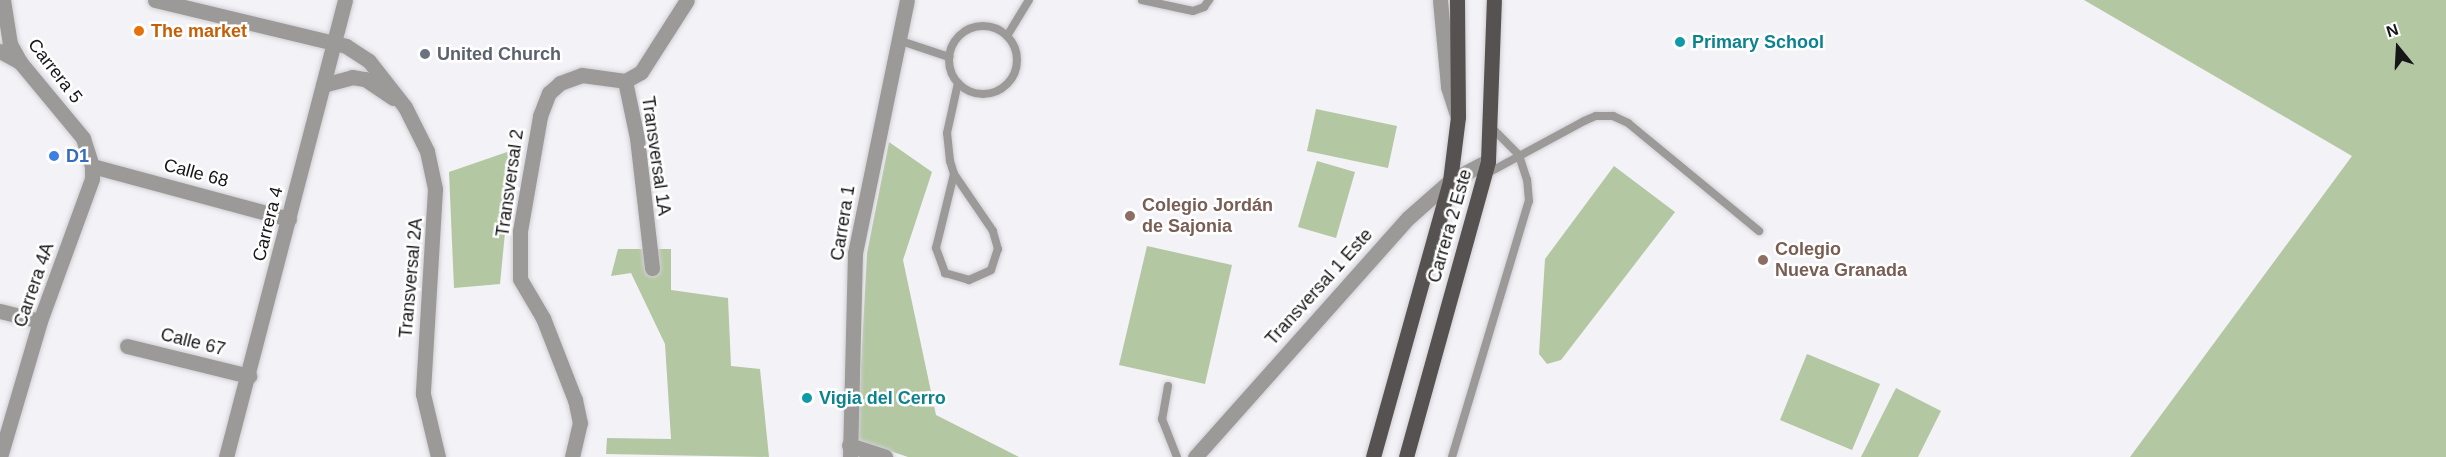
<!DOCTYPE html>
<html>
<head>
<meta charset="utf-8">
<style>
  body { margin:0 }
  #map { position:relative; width:2446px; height:457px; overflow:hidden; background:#f3f2f7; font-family:Helvetica,sans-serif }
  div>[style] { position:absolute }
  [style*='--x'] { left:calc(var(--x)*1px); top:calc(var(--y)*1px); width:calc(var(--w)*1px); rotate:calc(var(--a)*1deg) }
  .green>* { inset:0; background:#b3c7a2 }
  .roads { filter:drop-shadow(0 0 2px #d0cfd3) drop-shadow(0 0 2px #d0cfd3) }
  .service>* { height:8px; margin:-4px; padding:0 4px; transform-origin:4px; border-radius:4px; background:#9c9a99 }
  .service>.ring { margin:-4px; padding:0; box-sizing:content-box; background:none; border:8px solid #9c9a99; border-radius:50% }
  .minor>* { height:15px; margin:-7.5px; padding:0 7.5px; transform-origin:7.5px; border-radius:7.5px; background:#9c9a99 }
  .tertiary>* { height:15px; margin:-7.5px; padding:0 7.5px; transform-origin:7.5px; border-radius:7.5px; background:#9c9a99 }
  .primary>* { height:15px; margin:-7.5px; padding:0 7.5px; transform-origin:7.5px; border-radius:7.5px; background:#565251 }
  .dots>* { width:16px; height:16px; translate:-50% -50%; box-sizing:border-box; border:3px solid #fff; border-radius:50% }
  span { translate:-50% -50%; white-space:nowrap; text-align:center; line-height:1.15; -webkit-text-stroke:5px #fff; paint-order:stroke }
  .food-label { font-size:18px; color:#c56008; font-weight:700 }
  .left { translate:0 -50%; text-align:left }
  .culture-label { font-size:18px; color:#0d838f; font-weight:700 }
  .worship-label { font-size:18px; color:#5b616d; font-weight:700 }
  .street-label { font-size:18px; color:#161618 }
  .shop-label { font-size:18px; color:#366cbe; font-weight:700 }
  .education-label { font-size:18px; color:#785e54; font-weight:700 }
  .north { position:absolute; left:2368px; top:18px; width:60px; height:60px; -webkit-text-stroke:4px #fff; paint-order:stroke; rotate:342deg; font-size:16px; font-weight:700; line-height:24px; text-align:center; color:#161618 }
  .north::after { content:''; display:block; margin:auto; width:21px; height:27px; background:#161618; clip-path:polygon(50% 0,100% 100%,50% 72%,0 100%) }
</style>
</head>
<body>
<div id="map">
  <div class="green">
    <div style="clip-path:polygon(2084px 0,2446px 0,2446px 457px,2130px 457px,2352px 156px)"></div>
    <div style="clip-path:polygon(1316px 109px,1397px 126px,1388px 168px,1307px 151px)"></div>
    <div style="clip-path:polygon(889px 142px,932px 172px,903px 260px,936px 415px,1019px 457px,908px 457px,857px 440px,867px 253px)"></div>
    <div style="clip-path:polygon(513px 150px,500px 284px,454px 288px,449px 172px)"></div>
    <div style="clip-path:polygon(1317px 161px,1355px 172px,1336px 238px,1298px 227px)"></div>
    <div style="clip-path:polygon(1614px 166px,1675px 212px,1561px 360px,1547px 364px,1539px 354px,1545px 259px)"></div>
    <div style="clip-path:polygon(1147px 246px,1232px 265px,1205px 384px,1119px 365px)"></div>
    <div style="clip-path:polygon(618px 249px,671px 249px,671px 290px,728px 298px,731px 366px,760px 369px,769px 457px,606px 454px,607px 438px,671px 439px,665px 344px,631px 273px,611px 276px)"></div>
    <div style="clip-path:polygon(1807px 354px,1880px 384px,1852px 450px,1780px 420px)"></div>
    <div style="clip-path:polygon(1896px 388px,1941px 411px,1918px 457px,1861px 457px)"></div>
  </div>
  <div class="roads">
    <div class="service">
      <div style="--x:1142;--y:0;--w:52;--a:12.2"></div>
      <div style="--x:1193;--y:11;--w:12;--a:-20"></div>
      <div style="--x:1204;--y:7;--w:9;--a:-54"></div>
      <div class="ring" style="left:949px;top:26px;width:60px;height:60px"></div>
      <div style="--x:1007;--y:36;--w:42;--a:-58.6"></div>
      <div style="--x:901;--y:41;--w:51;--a:18.4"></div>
      <div style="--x:954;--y:174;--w:76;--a:103.7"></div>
      <div style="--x:936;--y:248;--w:27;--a:70"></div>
      <div style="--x:945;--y:273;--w:25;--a:16"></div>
      <div style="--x:969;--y:280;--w:24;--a:-24"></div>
      <div style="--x:991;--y:270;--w:22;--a:-72"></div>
      <div style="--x:998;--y:249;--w:19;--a:-106"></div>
      <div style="--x:993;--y:231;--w:69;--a:-124.4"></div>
      <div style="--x:954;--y:174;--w:14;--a:-107"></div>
      <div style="--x:950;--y:161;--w:28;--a:-96"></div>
      <div style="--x:947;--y:133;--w:51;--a:-77.6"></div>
      <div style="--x:1486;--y:174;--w:111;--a:-28.4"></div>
      <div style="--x:1584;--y:121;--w:13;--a:-23"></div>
      <div style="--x:1596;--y:116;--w:17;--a:0"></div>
      <div style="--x:1613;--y:116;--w:17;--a:25"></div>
      <div style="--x:1628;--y:123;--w:170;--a:39.5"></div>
      <div style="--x:1168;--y:386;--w:34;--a:100"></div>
      <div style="--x:1162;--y:419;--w:41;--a:68.5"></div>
      <div style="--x:1452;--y:457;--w:267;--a:-73.3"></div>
      <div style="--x:1529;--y:201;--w:21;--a:-95"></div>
      <div style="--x:1527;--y:180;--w:26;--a:-108"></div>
      <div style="--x:1519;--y:155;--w:38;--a:-135"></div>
    </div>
    <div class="minor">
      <div style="--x:155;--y:0;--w:196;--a:13.5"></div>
      <div style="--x:346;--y:46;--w:27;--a:33"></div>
      <div style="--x:369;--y:61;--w:58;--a:52"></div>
      <div style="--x:405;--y:107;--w:49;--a:63.4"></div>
      <div style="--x:427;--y:151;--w:39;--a:78"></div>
      <div style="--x:435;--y:189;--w:205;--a:93.4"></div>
      <div style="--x:423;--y:394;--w:65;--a:76.6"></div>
      <div style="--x:1440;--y:0;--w:87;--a:84.7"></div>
      <div style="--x:1448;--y:87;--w:29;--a:72"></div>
      <div style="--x:0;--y:51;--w:23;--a:29"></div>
      <div style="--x:625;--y:81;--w:58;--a:78.1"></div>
      <div style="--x:637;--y:138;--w:131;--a:83.4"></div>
      <div style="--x:625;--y:81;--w:18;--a:-29"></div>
      <div style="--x:641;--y:72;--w:85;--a:-57.4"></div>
      <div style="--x:323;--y:85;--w:30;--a:-15"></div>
      <div style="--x:352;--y:77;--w:13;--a:9"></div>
      <div style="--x:365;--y:79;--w:34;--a:34"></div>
      <div style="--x:92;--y:166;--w:204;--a:15.1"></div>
      <div style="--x:127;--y:346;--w:126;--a:13.8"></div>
      <div style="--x:849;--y:445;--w:38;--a:18"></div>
      <div style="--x:572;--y:457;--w:35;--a:-77"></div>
      <div style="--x:580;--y:423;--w:24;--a:-102"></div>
      <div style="--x:575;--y:400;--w:88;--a:-111.3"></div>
      <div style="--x:543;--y:318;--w:45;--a:-120.5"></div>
      <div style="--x:520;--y:279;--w:48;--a:-90"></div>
      <div style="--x:520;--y:231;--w:117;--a:-80.1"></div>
      <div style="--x:540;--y:116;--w:25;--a:-69"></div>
      <div style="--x:549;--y:93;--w:15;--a:-42"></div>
      <div style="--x:560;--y:83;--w:23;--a:-20"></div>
      <div style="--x:582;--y:75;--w:43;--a:7.9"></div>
      <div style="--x:850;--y:457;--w:204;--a:-88.6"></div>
      <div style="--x:855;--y:253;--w:258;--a:-78.4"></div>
      <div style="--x:1195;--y:457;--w:320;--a:-48.3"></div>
      <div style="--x:1408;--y:218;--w:56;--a:-41.4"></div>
      <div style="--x:1450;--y:181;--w:43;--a:-27.8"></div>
    </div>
    <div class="tertiary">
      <div style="--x:0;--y:311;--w:41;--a:14"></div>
      <div style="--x:0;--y:457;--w:142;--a:-73.6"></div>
      <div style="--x:40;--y:321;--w:151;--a:-69.9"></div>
      <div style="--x:92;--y:179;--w:13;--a:-90"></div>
      <div style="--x:92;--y:166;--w:29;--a:-108"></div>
      <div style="--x:83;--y:138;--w:99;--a:-129.7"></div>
      <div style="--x:20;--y:62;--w:21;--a:-119"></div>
      <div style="--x:10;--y:44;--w:45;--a:-99"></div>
      <div style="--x:226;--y:457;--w:472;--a:-75.4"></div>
    </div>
    <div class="primary">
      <div style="--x:1373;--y:457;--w:287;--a:-74.4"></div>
      <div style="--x:1450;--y:181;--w:64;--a:-82.9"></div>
      <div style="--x:1458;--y:117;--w:117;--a:-90.5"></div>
      <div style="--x:1406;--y:457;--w:307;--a:-74.5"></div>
      <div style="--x:1488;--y:161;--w:161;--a:-87.9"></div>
    </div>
  </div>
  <div class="dots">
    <div style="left:139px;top:31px;background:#e8710a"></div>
    <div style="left:1680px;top:42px;background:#0f9aa8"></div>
    <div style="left:425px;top:54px;background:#6b7280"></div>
    <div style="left:54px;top:156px;background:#3f7fe0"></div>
    <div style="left:1130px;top:216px;background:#8d6e63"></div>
    <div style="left:1763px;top:260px;background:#8d6e63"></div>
    <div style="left:807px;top:398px;background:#0f9aa8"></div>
  </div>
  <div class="food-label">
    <span class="left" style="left:151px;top:31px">The market</span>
  </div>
  <div class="culture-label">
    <span class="left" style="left:1692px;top:42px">Primary School</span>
    <span class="left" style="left:819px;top:398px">Vigia del Cerro</span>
  </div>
  <div class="worship-label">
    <span class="left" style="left:437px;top:54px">United Church</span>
  </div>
  <div class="street-label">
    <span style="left:55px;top:71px;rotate:52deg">Carrera 5</span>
    <span style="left:656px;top:156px;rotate:82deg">Transversal 1A</span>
    <span style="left:196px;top:173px;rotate:15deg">Calle 68</span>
    <span style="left:510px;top:183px;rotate:-82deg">Transversal 2</span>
    <span style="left:843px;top:223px;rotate:-81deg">Carrera 1</span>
    <span style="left:268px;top:224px;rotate:-76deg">Carrera 4</span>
    <span style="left:1450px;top:226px;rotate:-74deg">Carrera 2 Este</span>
    <span style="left:411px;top:278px;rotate:-85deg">Transversal 2A</span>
    <span style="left:34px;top:285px;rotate:-71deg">Carrera 4A</span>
    <span style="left:1319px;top:287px;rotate:-48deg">Transversal 1 Este</span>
    <span style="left:193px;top:342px;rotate:14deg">Calle 67</span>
  </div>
  <div class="shop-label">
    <span class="left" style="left:66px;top:156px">D1</span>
  </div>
  <div class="education-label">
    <span class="left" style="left:1142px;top:216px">Colegio Jordán<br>de Sajonia</span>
    <span class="left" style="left:1775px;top:260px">Colegio<br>Nueva Granada</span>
  </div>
  <div class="north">N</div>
</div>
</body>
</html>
